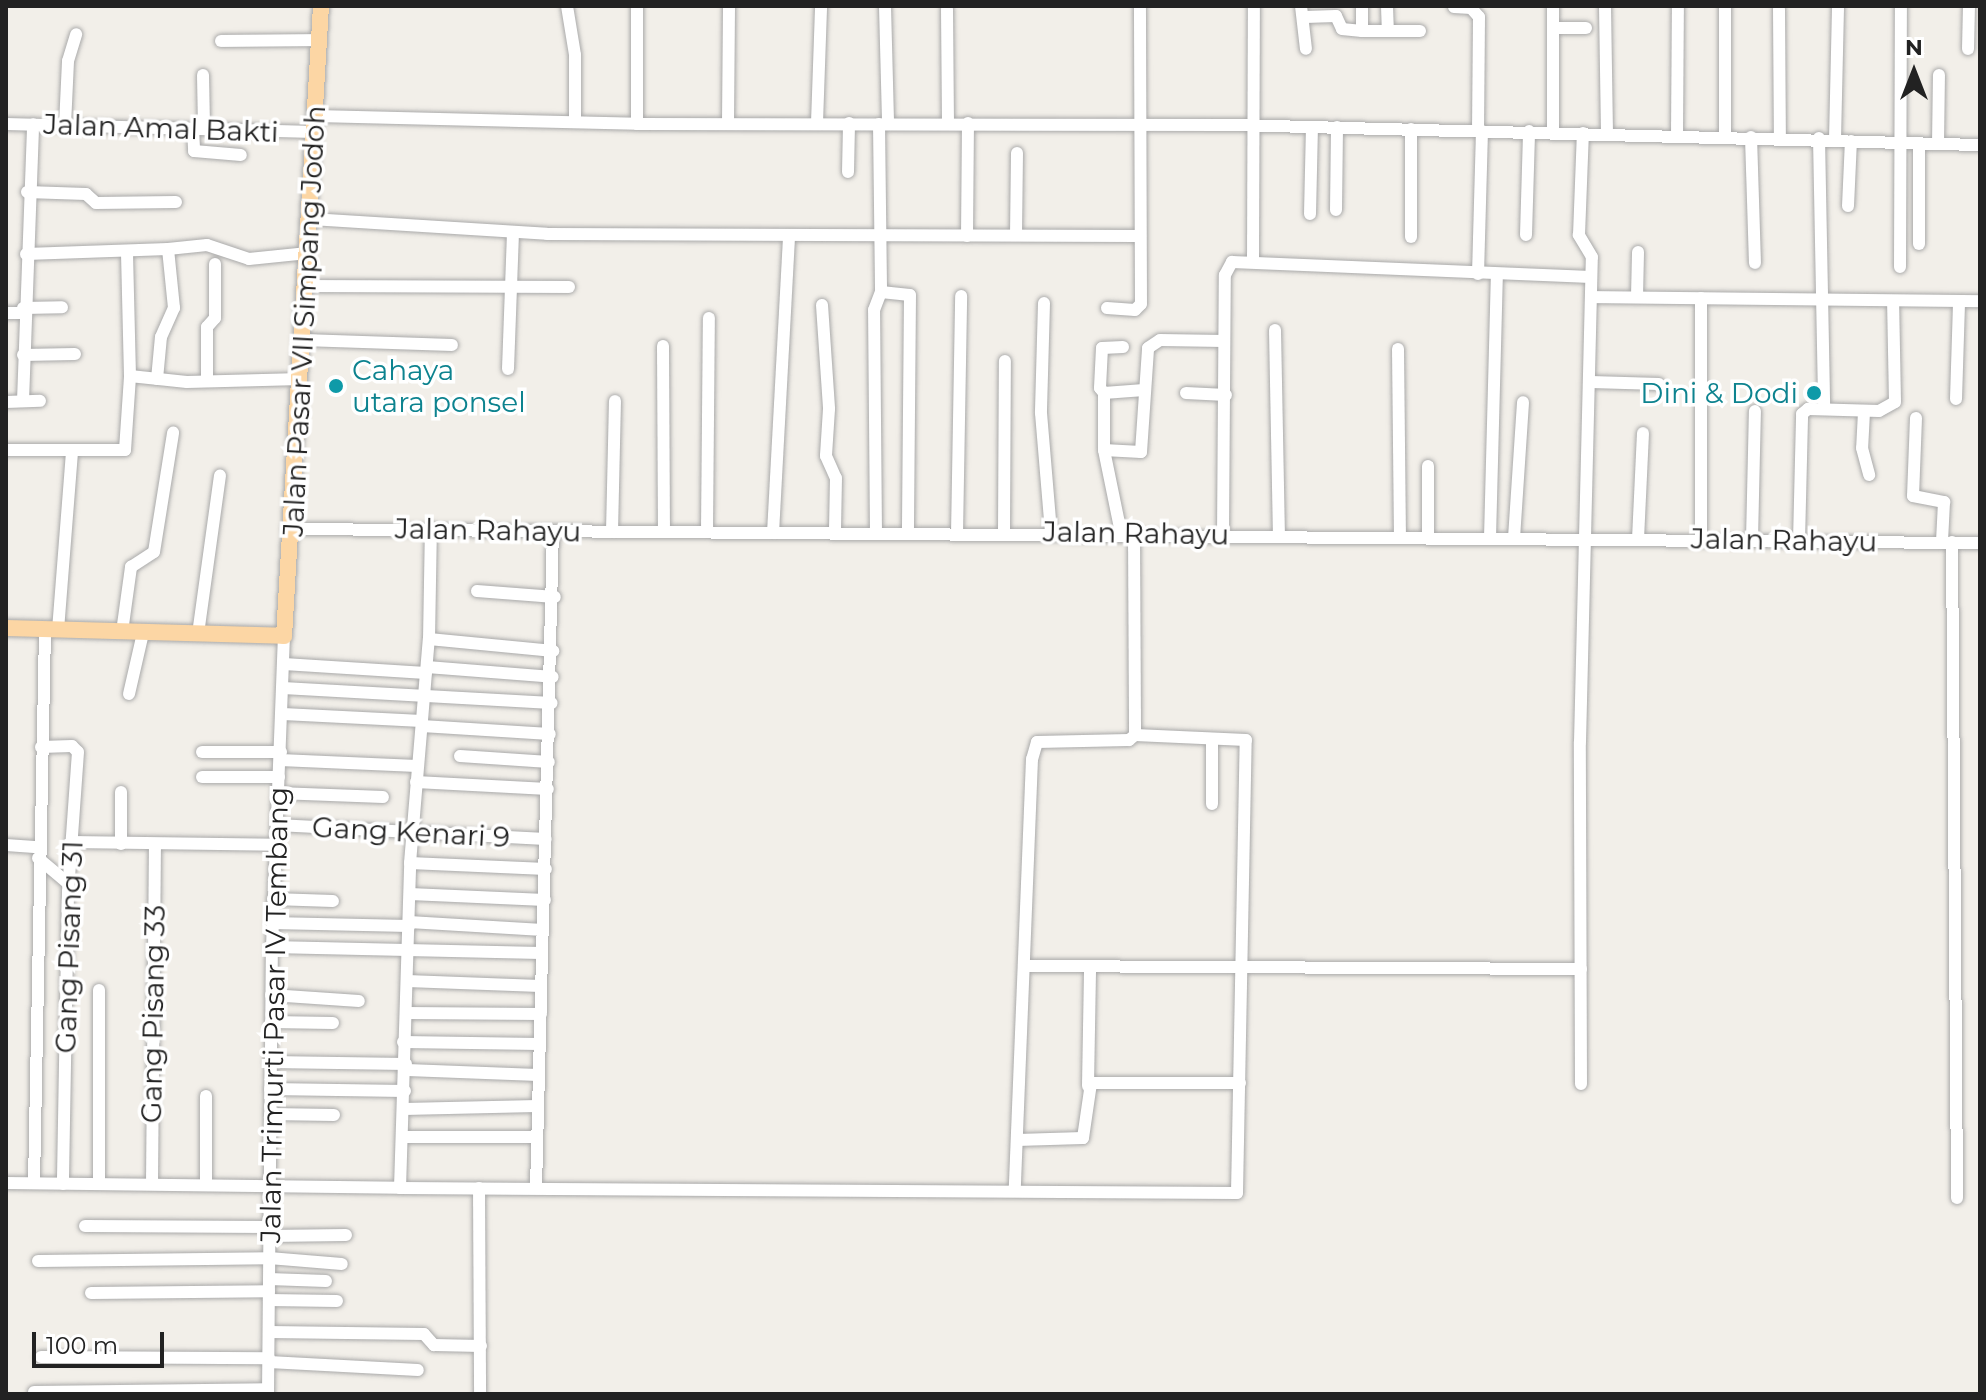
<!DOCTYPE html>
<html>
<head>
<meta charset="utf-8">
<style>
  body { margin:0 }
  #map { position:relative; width:1986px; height:1400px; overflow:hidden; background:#f2efe9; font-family:Montserrat,sans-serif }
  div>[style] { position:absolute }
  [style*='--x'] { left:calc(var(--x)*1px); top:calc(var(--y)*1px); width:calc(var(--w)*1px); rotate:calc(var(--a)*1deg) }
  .roads { filter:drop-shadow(0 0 2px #a9a9a9) drop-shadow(0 0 2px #a9a9a9) }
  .minor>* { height:12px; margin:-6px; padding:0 6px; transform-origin:6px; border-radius:6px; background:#fff }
  .major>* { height:16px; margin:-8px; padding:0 8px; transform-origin:8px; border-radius:8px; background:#fcd6a4 }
  .dots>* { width:22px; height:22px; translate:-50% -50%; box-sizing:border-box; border:4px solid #fff; border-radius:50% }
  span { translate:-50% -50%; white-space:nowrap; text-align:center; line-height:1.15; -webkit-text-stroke:7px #fff; paint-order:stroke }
  .street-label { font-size:28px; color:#222 }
  .culture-label { font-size:28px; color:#0d838f }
  .left { translate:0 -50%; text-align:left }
  .right { translate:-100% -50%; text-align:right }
  .frame { position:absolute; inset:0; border:8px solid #222; pointer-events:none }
  .north { position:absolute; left:1874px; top:32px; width:80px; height:80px; -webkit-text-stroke:6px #fff; paint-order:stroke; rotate:0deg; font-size:22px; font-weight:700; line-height:32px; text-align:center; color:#222 }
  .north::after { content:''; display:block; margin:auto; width:28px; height:36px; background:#222; clip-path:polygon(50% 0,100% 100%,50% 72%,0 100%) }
  .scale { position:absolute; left:32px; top:1332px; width:132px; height:36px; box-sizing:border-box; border:4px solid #222; border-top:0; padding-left:10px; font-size:24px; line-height:28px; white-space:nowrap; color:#222; -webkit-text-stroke:6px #fff; paint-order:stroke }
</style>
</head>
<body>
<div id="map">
  <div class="roads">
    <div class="minor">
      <div style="--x:567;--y:6;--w:50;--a:80.7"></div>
      <div style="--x:575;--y:55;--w:66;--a:90"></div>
      <div style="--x:885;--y:6;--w:118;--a:88.5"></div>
      <div style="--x:1301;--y:6;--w:43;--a:83.4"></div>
      <div style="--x:1362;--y:6;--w:25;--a:90"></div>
      <div style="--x:1362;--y:31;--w:58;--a:0"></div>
      <div style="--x:1387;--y:6;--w:25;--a:88"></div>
      <div style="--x:1605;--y:6;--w:126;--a:89.1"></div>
      <div style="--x:1725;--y:6;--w:130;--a:90"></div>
      <div style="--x:1454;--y:7;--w:17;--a:3"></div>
      <div style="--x:1471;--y:8;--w:12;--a:48"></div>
      <div style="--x:1479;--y:17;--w:113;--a:90.5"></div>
      <div style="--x:947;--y:9;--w:114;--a:89.5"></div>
      <div style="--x:1779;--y:9;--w:128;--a:89.6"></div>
      <div style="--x:1305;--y:17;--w:31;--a:-2"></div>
      <div style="--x:1336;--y:16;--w:14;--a:65"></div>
      <div style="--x:1342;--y:29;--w:20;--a:6"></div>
      <div style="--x:1553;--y:28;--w:33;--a:0"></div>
      <div style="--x:221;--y:41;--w:99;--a:-0.6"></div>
      <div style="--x:1968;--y:49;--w:43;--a:-88.7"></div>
      <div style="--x:203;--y:75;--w:54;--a:88.9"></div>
      <div style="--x:316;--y:116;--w:321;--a:1.4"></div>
      <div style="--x:637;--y:124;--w:597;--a:0.1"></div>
      <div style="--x:1234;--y:125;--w:746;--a:1.54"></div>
      <div style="--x:728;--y:122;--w:116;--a:-89.5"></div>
      <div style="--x:817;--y:123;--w:117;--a:-88"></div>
      <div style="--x:6;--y:124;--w:309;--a:1.5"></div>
      <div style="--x:637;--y:124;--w:118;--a:-90"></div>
      <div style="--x:879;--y:124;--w:168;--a:89.3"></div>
      <div style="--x:881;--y:292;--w:29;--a:6"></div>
      <div style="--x:910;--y:295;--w:238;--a:90.5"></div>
      <div style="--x:65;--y:125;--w:64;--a:-87.3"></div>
      <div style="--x:68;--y:61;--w:28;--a:-73"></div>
      <div style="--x:193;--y:129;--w:22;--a:87"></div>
      <div style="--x:194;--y:151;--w:47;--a:4.9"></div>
      <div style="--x:1411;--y:129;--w:108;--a:90"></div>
      <div style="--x:1553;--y:132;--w:126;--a:-90"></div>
      <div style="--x:1677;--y:135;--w:129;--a:-89.6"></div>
      <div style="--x:1751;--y:137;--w:126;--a:88.2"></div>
      <div style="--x:1819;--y:138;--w:271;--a:88.9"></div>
      <div style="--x:1835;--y:140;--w:134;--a:-88.7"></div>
      <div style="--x:1938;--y:144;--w:69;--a:-89.2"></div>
      <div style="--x:848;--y:172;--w:49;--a:-88.8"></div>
      <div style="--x:27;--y:192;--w:59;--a:1.9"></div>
      <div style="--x:86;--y:194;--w:13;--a:42"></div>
      <div style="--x:96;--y:203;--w:80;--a:-0.7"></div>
      <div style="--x:1848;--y:206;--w:65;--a:-87.4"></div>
      <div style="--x:1336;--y:210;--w:83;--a:-89.3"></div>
      <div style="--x:1310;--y:214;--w:86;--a:-88.7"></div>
      <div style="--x:311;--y:219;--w:236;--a:3.6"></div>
      <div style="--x:547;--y:234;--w:591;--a:0.19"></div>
      <div style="--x:1016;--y:235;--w:82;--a:-89.3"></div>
      <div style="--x:1526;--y:235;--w:104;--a:-88.3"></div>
      <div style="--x:967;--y:236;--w:113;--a:-89.5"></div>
      <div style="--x:1919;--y:244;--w:100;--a:-90"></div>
      <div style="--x:26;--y:254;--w:142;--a:-2"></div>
      <div style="--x:1253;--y:262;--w:256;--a:-89.8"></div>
      <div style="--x:1900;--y:267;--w:261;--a:-89.8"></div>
      <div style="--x:1478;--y:274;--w:143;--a:-88.4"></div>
      <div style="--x:307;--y:286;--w:262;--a:0.2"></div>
      <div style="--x:1591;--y:297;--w:389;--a:0.6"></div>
      <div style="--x:1637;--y:297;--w:45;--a:-88.7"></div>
      <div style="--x:1701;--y:298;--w:242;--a:90"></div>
      <div style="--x:1044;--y:303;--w:110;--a:91.6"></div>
      <div style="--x:1041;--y:413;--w:119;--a:85.2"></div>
      <div style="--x:822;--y:305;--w:104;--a:86.1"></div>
      <div style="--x:829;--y:409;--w:47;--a:93.7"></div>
      <div style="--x:826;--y:456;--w:24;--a:66"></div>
      <div style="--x:836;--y:478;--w:54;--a:91.1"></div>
      <div style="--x:23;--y:308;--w:39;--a:-1"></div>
      <div style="--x:1107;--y:308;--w:28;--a:4"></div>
      <div style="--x:1135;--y:310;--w:8;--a:-45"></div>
      <div style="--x:1141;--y:304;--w:298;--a:-90.2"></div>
      <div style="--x:6;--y:313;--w:17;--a:0"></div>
      <div style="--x:1275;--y:330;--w:205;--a:88.9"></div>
      <div style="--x:303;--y:340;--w:149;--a:1.9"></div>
      <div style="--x:663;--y:346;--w:186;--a:89.7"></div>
      <div style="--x:1123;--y:347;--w:21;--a:177"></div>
      <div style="--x:1102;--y:348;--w:40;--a:92.9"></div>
      <div style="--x:1100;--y:388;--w:6;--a:51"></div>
      <div style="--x:1104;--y:393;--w:40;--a:-4.3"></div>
      <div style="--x:1398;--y:349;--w:187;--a:89.4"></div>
      <div style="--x:23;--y:355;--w:52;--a:-1.1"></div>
      <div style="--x:508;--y:369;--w:136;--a:-87.9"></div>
      <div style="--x:130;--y:376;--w:57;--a:6"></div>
      <div style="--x:187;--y:382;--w:114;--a:-1.5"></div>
      <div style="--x:157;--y:379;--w:42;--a:-84.6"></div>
      <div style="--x:161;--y:337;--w:32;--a:-66"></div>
      <div style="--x:174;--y:308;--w:59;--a:-95.8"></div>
      <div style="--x:168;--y:249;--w:39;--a:-6"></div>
      <div style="--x:207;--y:245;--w:44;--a:18.4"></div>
      <div style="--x:249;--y:259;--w:59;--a:-5.8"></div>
      <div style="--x:207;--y:381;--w:54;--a:-90"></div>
      <div style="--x:207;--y:327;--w:12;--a:-48"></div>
      <div style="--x:215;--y:318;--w:54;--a:-90"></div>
      <div style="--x:1591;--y:382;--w:68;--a:1.7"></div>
      <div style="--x:1104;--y:393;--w:57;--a:90"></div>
      <div style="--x:1104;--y:450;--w:37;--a:3"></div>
      <div style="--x:1141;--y:452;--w:104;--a:-86.1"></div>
      <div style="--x:1148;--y:348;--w:14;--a:-34"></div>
      <div style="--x:1160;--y:340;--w:64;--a:0.9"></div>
      <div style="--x:1186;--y:393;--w:40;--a:2.9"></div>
      <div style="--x:1956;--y:399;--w:97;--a:-88.2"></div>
      <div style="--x:23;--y:401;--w:277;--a:-87.9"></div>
      <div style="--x:6;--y:402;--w:34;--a:-2"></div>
      <div style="--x:1864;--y:412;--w:36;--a:93"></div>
      <div style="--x:1862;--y:448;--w:28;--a:75"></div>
      <div style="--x:1916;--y:418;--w:78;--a:92.2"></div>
      <div style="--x:1913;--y:496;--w:32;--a:11"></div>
      <div style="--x:1944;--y:502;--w:40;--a:92.9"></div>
      <div style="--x:6;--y:450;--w:119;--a:0"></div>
      <div style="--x:125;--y:450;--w:74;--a:-86.1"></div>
      <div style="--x:130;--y:376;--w:122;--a:-91.4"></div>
      <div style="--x:1104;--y:450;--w:85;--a:78.4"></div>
      <div style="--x:292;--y:529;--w:1688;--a:0.48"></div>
      <div style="--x:612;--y:532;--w:131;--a:-88.7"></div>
      <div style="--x:707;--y:532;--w:214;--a:-89.5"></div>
      <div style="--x:1004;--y:532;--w:171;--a:-89.7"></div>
      <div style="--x:773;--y:533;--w:298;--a:-86.9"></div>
      <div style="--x:876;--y:533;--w:223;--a:-90.5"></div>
      <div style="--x:874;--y:310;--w:19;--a:-69"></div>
      <div style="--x:1134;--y:533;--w:202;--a:89.7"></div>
      <div style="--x:957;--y:534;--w:238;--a:-89"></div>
      <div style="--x:1223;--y:535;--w:260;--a:-89.6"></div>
      <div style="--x:1225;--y:275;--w:15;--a:-62"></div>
      <div style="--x:1232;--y:262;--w:359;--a:2.4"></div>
      <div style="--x:1428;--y:536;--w:70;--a:-90"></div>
      <div style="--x:1490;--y:538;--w:264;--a:-88.5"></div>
      <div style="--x:1514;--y:538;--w:136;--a:-86.2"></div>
      <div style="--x:1638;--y:539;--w:106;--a:-87.3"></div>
      <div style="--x:1752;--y:540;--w:129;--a:-88.7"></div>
      <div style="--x:1799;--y:541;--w:127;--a:-88.6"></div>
      <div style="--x:1802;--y:414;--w:8;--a:-40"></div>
      <div style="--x:1808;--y:409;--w:71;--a:1.6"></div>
      <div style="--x:1879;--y:411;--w:18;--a:-29"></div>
      <div style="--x:1895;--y:402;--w:101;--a:-91.1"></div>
      <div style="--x:1952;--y:542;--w:656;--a:89.56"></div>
      <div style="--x:477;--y:591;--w:78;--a:4.4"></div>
      <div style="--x:58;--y:630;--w:178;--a:-85.5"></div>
      <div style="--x:122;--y:632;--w:66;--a:-82.1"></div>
      <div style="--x:131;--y:567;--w:27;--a:-33"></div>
      <div style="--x:154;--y:552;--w:121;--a:-80.9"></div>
      <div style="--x:198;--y:634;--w:160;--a:-82.1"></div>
      <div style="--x:429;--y:639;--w:125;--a:5.5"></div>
      <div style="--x:284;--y:664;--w:142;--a:3.6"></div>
      <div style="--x:427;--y:667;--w:126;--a:4.5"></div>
      <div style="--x:283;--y:688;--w:269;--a:3.2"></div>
      <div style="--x:129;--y:694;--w:63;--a:-77.1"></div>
      <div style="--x:283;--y:714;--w:139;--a:2.9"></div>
      <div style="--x:422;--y:726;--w:128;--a:3.6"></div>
      <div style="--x:41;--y:747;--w:31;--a:-2"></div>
      <div style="--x:72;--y:746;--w:8;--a:45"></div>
      <div style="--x:78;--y:752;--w:140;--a:94.1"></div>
      <div style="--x:68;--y:892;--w:292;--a:91"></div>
      <div style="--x:202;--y:752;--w:79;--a:0"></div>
      <div style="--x:460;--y:756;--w:89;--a:3.9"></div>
      <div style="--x:280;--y:760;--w:137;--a:2.5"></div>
      <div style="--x:202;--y:777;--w:77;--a:0"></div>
      <div style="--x:416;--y:782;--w:132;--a:3"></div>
      <div style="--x:121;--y:792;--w:52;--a:90"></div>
      <div style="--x:278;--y:793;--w:105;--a:2.2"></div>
      <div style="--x:1212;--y:804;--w:64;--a:-90"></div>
      <div style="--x:277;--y:825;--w:269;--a:3"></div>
      <div style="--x:71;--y:842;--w:205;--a:0.8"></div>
      <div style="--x:6;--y:845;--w:32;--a:4"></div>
      <div style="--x:38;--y:858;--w:39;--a:40"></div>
      <div style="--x:410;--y:863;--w:136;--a:2.5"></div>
      <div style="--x:410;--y:894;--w:135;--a:2.5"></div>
      <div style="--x:273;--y:899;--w:60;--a:1.9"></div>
      <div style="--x:409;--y:922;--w:134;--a:3.4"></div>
      <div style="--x:272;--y:923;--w:137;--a:1.3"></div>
      <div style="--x:272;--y:947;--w:269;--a:1.3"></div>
      <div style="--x:1025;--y:966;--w:556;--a:0.31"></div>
      <div style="--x:407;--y:981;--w:133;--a:2.2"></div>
      <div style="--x:99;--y:990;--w:194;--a:90"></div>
      <div style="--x:271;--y:995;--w:88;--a:3.9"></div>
      <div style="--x:406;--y:1013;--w:135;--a:0.4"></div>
      <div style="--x:271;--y:1022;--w:62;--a:0.9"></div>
      <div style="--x:403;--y:1042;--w:136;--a:0.8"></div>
      <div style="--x:270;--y:1062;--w:136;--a:0.8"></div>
      <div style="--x:407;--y:1070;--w:131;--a:2.2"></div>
      <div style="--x:1581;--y:1084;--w:342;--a:-90.2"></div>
      <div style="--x:1580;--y:742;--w:485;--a:-88.6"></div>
      <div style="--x:1592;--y:257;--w:26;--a:-121"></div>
      <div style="--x:1579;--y:235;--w:102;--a:-87.8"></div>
      <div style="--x:1088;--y:1086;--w:119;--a:-89"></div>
      <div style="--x:270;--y:1089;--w:135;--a:0.8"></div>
      <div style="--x:206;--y:1096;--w:89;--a:90"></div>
      <div style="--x:404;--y:1109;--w:133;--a:-1.3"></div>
      <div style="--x:270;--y:1114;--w:64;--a:0.9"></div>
      <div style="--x:404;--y:1137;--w:133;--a:0"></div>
      <div style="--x:1017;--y:1140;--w:66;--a:-1.7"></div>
      <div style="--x:1083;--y:1138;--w:56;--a:-81.7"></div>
      <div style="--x:1091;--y:1083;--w:149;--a:0"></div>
      <div style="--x:6;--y:1183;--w:394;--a:0.7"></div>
      <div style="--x:400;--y:1188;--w:837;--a:0.34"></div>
      <div style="--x:1237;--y:1193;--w:453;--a:-88.9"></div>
      <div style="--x:1246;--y:740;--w:111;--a:-177.4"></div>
      <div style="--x:1135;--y:735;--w:8;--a:140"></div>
      <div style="--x:1129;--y:740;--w:92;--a:178.8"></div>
      <div style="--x:1037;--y:742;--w:18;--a:106"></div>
      <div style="--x:1032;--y:759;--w:432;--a:92.3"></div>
      <div style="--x:34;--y:1183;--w:553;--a:-88.86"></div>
      <div style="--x:152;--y:1184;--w:340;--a:-89.5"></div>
      <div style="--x:400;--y:1188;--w:325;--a:-88.2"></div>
      <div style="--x:410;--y:863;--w:225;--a:-85.2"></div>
      <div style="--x:429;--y:639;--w:111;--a:-89"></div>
      <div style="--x:479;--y:1188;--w:206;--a:89.7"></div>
      <div style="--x:536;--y:1188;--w:657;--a:-88.52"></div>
      <div style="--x:85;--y:1226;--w:184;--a:0.3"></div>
      <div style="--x:269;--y:1236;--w:77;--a:-0.7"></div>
      <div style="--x:38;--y:1261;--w:231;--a:-0.7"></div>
      <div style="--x:269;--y:1258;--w:73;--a:4.7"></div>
      <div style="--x:269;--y:1279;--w:57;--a:2"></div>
      <div style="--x:91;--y:1293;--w:178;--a:-0.6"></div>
      <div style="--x:269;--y:1300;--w:68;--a:0.8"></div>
      <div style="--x:269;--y:1332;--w:155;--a:0.7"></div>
      <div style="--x:424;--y:1334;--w:15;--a:48"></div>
      <div style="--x:434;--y:1345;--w:47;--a:1.2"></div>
      <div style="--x:41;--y:1357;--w:228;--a:0.3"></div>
      <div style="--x:269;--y:1362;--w:149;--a:3.1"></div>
      <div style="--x:34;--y:1392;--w:234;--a:-0.7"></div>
      <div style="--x:268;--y:1394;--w:447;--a:-89.5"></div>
      <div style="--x:272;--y:947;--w:311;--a:-87.8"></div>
    </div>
    <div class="major">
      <div style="--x:6;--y:628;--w:278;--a:1.6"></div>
      <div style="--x:284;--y:636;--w:631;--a:-86.64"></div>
    </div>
  </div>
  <div class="dots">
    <div style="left:336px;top:386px;background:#0f9aa8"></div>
    <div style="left:1814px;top:393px;background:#0f9aa8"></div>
  </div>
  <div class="street-label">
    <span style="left:161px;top:128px;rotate:2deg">Jalan Amal Bakti</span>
    <span style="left:304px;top:321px;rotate:-87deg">Jalan Pasar VII Simpang Jodoh</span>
    <span style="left:488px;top:530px;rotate:1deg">Jalan Rahayu</span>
    <span style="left:1136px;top:533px;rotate:1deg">Jalan Rahayu</span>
    <span style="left:1784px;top:540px;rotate:1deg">Jalan Rahayu</span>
    <span style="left:411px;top:832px;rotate:3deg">Gang Kenari 9</span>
    <span style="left:69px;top:947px;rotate:-88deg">Gang Pisang 31</span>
    <span style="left:153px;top:1014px;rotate:-89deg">Gang Pisang 33</span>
    <span style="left:274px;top:1015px;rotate:-89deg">Jalan Trimurti Pasar IV Tembang</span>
  </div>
  <div class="culture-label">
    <span class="left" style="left:352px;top:386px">Cahaya<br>utara ponsel</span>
    <span class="right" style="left:1798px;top:393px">Dini &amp; Dodi</span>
  </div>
  <div class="frame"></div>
  <div class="north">N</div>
  <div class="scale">100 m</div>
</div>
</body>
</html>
